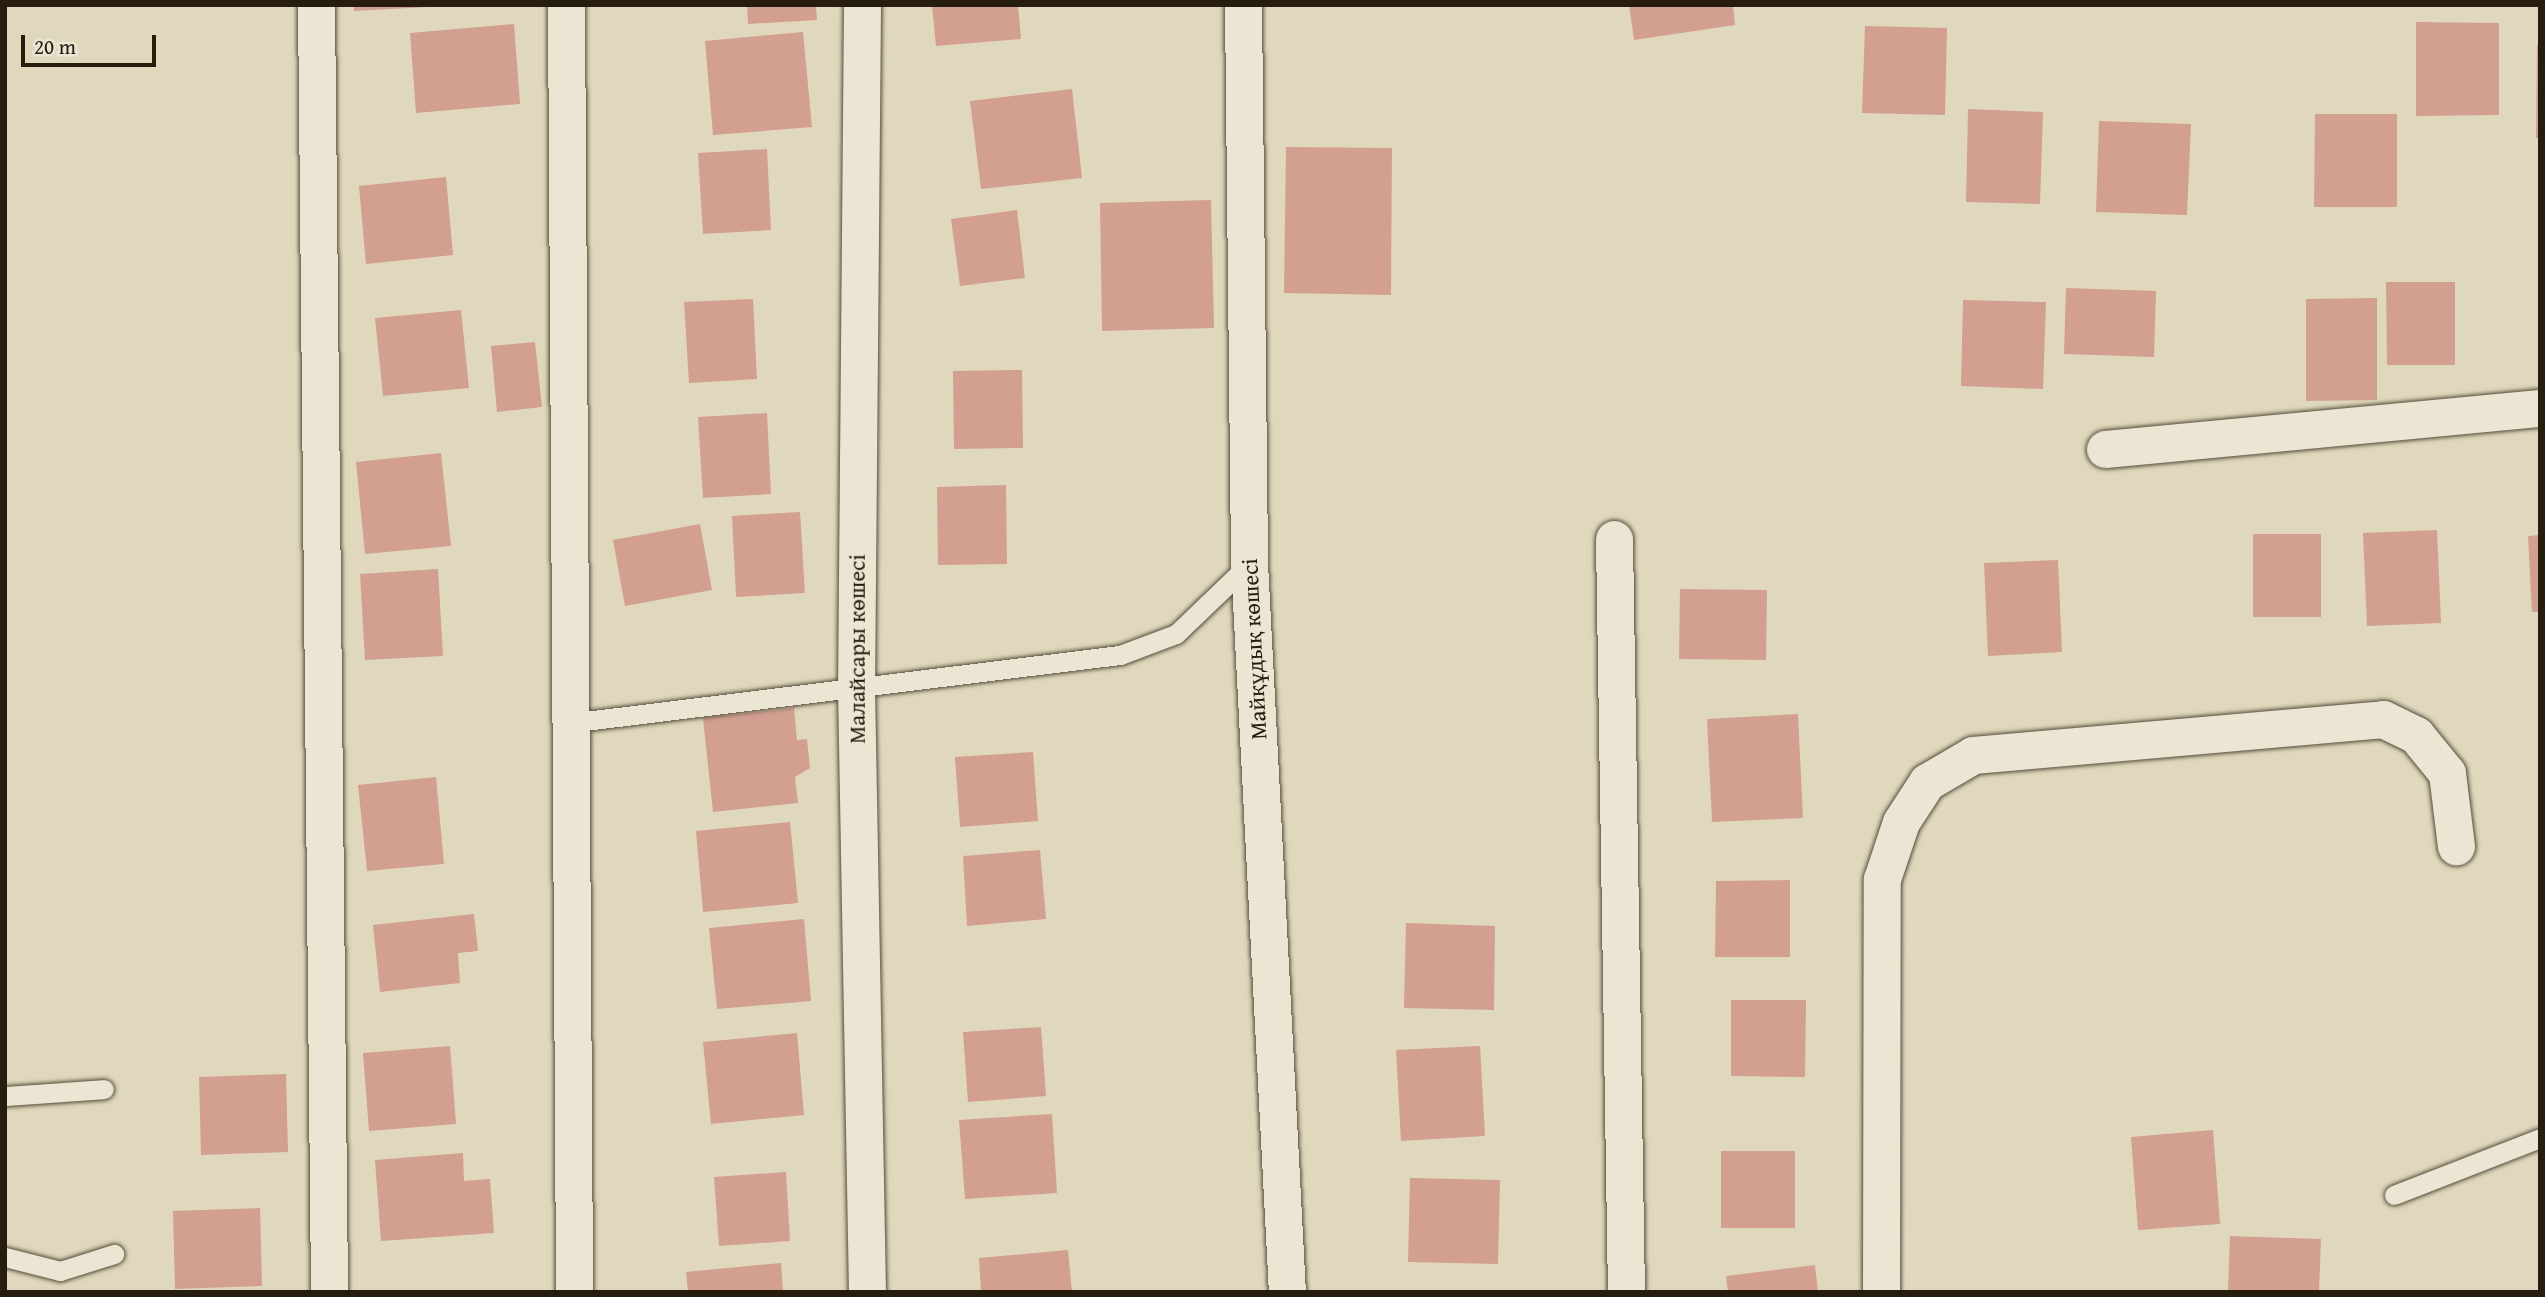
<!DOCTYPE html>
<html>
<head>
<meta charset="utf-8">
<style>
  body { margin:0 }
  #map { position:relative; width:2545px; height:1297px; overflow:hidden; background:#e0d8bd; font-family:"Gentium Book Plus",serif }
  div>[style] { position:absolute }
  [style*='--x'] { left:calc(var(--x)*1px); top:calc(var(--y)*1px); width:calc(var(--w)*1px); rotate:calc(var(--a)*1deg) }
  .building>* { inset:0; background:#d29f91 }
  .roads { filter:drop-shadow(0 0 2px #554c3a) drop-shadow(0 0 2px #554c3a) }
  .lane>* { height:19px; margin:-9.5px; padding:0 9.5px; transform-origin:9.5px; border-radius:9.5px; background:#ebe6d4 }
  .street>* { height:37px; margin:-18.5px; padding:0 18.5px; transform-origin:18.5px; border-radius:18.5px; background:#ebe6d4 }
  span { translate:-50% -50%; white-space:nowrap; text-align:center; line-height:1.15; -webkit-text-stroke:5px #ebe6d4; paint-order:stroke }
  .street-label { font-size:23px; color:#271d0f }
  .frame { position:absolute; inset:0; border:7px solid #271d0f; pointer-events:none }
  .scale { position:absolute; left:21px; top:35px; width:135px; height:32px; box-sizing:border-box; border:4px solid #271d0f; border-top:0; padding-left:9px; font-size:21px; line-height:24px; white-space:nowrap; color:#271d0f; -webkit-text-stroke:5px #ebe6d4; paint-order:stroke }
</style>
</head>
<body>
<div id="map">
  <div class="building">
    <div style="clip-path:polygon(354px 5px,428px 5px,428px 7px,354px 11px)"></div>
    <div style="clip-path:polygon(747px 5px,816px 5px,817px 20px,748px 24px)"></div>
    <div style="clip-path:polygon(932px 5px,1018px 5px,1021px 39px,936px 46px)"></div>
    <div style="clip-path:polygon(1629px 5px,1733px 5px,1735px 25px,1634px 40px)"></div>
    <div style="clip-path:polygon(2416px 22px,2499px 23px,2499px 115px,2416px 116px)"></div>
    <div style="clip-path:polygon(514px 24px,520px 104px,416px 113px,410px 33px)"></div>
    <div style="clip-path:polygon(1865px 26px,1947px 28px,1945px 115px,1862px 113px)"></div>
    <div style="clip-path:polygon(803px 32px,812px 127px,713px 135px,705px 41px)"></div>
    <div style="clip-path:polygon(2537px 45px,2540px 45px,2540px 138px,2536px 138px)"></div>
    <div style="clip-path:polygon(1072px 89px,1082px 178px,981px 189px,970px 101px)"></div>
    <div style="clip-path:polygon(1968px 109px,2043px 112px,2040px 204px,1966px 202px)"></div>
    <div style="clip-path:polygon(2315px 114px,2397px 114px,2397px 207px,2314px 207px)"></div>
    <div style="clip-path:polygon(2099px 121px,2191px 124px,2187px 215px,2096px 212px)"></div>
    <div style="clip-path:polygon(1286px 147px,1392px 148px,1391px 295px,1284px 293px)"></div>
    <div style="clip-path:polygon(767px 149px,771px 230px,703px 234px,698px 153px)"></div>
    <div style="clip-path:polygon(446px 177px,453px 255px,366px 264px,359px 186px)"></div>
    <div style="clip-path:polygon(1211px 200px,1214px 328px,1102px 331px,1100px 203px)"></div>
    <div style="clip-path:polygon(1017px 210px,1025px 278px,960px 286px,951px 219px)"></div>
    <div style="clip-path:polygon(2386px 282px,2455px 282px,2455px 365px,2387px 365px)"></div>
    <div style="clip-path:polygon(2066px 288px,2156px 291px,2154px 357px,2064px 354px)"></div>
    <div style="clip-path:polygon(2377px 298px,2377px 400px,2306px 401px,2306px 299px)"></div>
    <div style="clip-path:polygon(753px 299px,757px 379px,689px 383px,684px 302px)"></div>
    <div style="clip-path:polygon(1963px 300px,2046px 302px,2043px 389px,1961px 386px)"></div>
    <div style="clip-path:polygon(461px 310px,469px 388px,383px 396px,375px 318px)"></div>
    <div style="clip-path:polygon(535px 342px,542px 407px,497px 412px,491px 346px)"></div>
    <div style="clip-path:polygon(1022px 370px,1023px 448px,954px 449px,953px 371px)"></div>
    <div style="clip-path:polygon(767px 413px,771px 494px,703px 498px,698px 417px)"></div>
    <div style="clip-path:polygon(441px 453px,451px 546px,365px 554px,356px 462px)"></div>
    <div style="clip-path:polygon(1006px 485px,1007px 564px,938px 565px,937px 487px)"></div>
    <div style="clip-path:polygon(800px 512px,805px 593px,736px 597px,732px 516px)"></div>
    <div style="clip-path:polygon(700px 524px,712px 590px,625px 606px,613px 540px)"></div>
    <div style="clip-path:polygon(2437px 530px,2441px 623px,2367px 626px,2363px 533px)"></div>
    <div style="clip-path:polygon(2253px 534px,2321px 534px,2321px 617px,2253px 617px)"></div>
    <div style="clip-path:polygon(2540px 535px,2540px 612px,2532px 612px,2528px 536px)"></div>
    <div style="clip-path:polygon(2058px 560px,2062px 652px,1988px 656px,1984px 563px)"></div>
    <div style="clip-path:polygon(438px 569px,443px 656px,365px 660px,360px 574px)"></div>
    <div style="clip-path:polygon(1680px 589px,1767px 590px,1766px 660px,1679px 659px)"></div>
    <div style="clip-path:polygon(794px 708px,797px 740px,807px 739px,810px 768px,795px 777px,798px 803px,713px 812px,703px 718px)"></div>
    <div style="clip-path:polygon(1798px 714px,1803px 818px,1712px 822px,1707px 719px)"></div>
    <div style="clip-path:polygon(1033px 752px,1038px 821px,960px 827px,955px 757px)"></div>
    <div style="clip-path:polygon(436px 777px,444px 864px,367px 871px,358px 785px)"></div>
    <div style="clip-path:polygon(790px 822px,798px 903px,703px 912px,696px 831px)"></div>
    <div style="clip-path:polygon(1040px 850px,1046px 919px,967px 926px,963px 856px)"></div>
    <div style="clip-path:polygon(1790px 880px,1790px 957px,1715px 957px,1716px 881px)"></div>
    <div style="clip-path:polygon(474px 914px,478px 951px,458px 953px,460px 983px,380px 992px,373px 925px)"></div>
    <div style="clip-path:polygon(804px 919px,811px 1001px,717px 1009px,709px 928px)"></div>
    <div style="clip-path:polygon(1406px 923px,1495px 926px,1494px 1010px,1404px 1008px)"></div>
    <div style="clip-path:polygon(1731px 1000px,1806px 1000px,1805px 1077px,1731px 1076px)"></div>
    <div style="clip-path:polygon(1041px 1027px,1046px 1096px,968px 1102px,963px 1032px)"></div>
    <div style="clip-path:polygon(797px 1033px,804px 1115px,711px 1124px,703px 1042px)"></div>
    <div style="clip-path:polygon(450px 1046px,456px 1124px,369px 1131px,363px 1053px)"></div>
    <div style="clip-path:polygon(1480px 1046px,1485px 1136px,1401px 1141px,1396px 1050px)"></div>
    <div style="clip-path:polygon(286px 1074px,288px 1152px,201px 1155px,199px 1077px)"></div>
    <div style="clip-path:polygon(1052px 1114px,1057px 1193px,965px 1199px,959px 1120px)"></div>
    <div style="clip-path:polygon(2213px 1130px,2220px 1224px,2138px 1230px,2131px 1137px)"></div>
    <div style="clip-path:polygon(1721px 1151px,1795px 1151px,1795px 1228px,1721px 1228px)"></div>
    <div style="clip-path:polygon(463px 1153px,464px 1181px,490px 1179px,494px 1233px,381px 1241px,375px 1160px)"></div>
    <div style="clip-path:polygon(786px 1172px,790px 1241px,719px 1246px,714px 1177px)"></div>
    <div style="clip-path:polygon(1410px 1178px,1500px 1180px,1498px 1264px,1408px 1262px)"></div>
    <div style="clip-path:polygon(260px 1208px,262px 1286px,175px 1289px,173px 1211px)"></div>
    <div style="clip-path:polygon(2230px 1236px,2321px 1239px,2319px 1292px,2228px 1292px)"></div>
    <div style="clip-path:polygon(1068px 1250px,1072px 1292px,981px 1292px,979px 1258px)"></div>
    <div style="clip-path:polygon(781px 1263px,783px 1292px,688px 1292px,686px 1272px)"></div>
    <div style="clip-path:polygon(1815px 1265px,1818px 1292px,1728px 1292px,1726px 1276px)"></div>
  </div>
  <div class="roads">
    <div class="lane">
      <div style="--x:569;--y:723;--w:555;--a:-7.04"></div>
      <div style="--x:1120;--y:655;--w:60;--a:-20.6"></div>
      <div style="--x:1176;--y:634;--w:101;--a:-43.8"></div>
      <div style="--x:5;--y:1096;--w:99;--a:-4"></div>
      <div style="--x:2394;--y:1195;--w:157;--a:-21.3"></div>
      <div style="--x:5;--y:1257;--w:57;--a:14.3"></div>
      <div style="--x:60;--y:1271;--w:57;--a:-17.5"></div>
    </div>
    <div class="street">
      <div style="--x:316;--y:5;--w:1287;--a:89.42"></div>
      <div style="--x:566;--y:5;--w:1287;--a:89.64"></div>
      <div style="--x:862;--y:5;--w:682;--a:90.5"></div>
      <div style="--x:856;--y:687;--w:605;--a:88.96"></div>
      <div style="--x:1243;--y:5;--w:558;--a:89.38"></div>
      <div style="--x:1249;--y:563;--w:730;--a:87.02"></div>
      <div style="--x:2105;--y:449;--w:437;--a:-5.4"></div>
      <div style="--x:1614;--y:539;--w:753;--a:89.09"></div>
      <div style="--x:1881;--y:1292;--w:413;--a:-89.9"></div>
      <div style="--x:1882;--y:879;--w:60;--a:-71.6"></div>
      <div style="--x:1901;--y:822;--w:48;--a:-57"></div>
      <div style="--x:1927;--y:782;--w:53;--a:-30.4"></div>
      <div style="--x:1973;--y:755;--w:412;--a:-5"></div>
      <div style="--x:2383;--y:719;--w:37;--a:26"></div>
      <div style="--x:2416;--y:735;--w:49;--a:50.8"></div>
      <div style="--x:2447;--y:773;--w:74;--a:83"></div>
    </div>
  </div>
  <div class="street-label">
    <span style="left:857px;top:649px;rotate:-90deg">Малайсары көшесі</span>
    <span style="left:1254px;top:649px;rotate:-93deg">Майқұдық көшесі</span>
  </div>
  <div class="frame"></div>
  <div class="scale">20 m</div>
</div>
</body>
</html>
